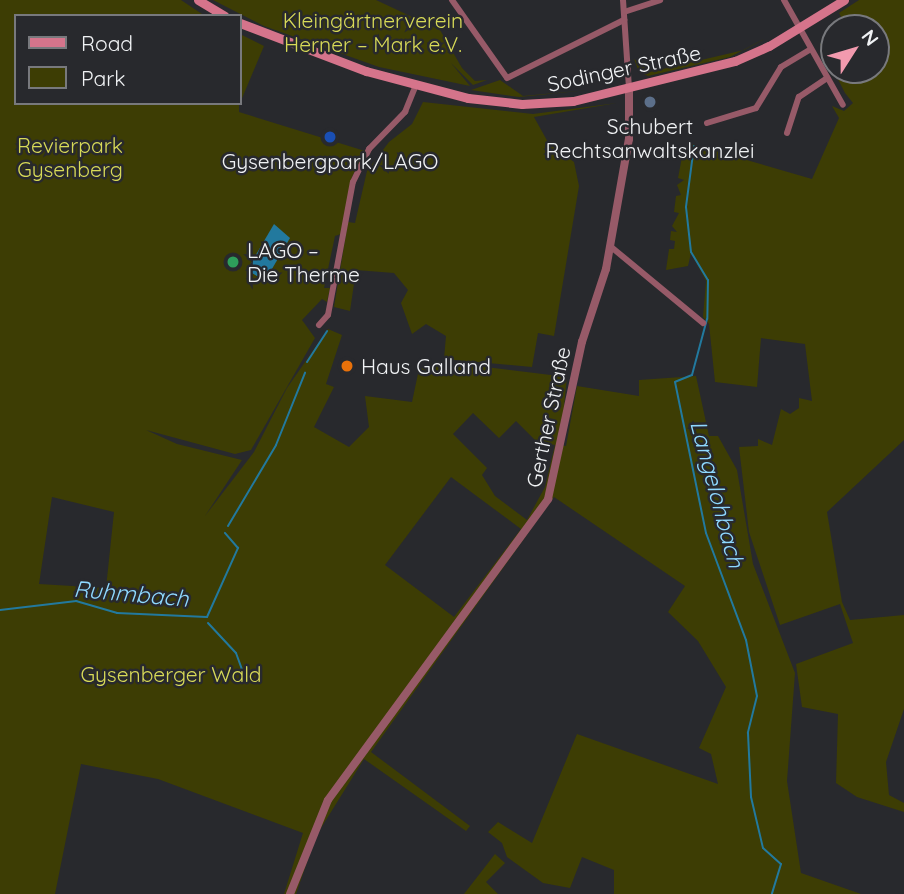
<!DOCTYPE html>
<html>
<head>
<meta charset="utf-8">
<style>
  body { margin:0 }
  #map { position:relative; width:904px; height:894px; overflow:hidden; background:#28292d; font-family:Quicksand,sans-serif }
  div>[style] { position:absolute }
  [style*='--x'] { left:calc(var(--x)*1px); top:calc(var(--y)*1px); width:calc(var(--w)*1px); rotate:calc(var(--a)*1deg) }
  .green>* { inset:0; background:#3d3d04 }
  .water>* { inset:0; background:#22799e }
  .stream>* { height:2px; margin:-1px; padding:0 1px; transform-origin:1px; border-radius:1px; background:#22799e }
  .minor>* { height:6px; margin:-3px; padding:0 3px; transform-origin:3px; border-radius:3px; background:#975a68 }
  .tertiary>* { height:8px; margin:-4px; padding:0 4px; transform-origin:4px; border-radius:4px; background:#975a68 }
  .secondary>* { height:9px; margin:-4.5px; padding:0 4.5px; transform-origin:4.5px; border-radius:4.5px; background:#d5748b }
  .dots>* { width:19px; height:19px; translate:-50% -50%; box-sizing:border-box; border:4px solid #28292d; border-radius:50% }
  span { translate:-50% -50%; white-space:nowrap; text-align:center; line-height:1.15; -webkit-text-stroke:5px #28292d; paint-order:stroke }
  .park-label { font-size:21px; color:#d8da57 }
  .street-label { font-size:21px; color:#f0f2f4 }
  .poi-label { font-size:21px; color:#f0f2f4 }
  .left { translate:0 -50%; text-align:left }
  .water-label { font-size:23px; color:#8ed8fe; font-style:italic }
  .legend { position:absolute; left:14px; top:14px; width:228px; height:91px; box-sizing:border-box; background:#28292d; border:2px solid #78797d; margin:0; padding:9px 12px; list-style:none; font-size:21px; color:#f0f2f4 }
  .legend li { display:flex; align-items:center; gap:14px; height:35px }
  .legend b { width:35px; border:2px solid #78797d }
  .north { position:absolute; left:820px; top:14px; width:70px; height:70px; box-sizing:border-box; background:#28292d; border:2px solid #78797d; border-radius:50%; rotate:53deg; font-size:19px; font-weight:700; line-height:28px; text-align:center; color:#f0f2f4 }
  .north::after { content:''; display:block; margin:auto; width:24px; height:32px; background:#f29aae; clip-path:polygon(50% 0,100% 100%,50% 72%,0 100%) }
</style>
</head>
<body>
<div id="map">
  <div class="green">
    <div style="clip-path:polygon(evenodd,0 0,181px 0,205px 16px,16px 16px,16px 103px,239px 103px,239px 112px,365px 151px,352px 177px,341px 234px,335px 236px,324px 288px,330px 288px,327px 302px,322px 299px,302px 320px,315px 338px,251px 450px,235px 454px,146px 430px,177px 444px,242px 460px,205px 516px,254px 452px,287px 388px,328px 329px,342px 335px,326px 384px,334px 387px,314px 427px,349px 447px,369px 427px,365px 396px,412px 402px,419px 369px,437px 361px,567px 377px,560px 445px,566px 446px,577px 386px,639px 396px,639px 380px,696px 376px,709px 436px,718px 436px,737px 470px,753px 564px,795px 673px,787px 781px,801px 873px,861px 894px,614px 894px,614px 870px,582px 857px,570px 888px,543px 883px,507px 857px,502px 843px,488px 832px,498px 822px,532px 843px,577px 734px,718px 784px,711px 754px,699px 748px,726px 687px,698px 641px,668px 612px,685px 586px,554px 497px,371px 752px,470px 826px,466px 831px,364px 759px,316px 836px,296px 894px,284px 894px,303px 833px,158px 779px,81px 764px,55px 894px,0 894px,0 0,473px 413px,499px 438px,516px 421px,537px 442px,555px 445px,545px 487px,527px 520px,495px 496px,482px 475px,487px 468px,453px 434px,473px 413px,0 0,451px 477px,521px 529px,454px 617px,385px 565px,451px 477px,0 0,52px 497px,114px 512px,106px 588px,39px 584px,52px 497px)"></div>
    <div style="clip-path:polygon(213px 0,376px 0,440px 30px,462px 68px,475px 81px,487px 80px,473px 85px,451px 63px,470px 86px,379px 67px,264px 26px)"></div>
    <div style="clip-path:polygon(859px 0,904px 0,904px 440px,827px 512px,842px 602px,850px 620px,904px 615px,904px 709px,886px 762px,889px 795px,904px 803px,904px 812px,857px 797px,836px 783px,838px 714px,802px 707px,796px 664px,853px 643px,840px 604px,780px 625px,749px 532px,739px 447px,758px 446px,758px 439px,772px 445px,781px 409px,790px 414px,799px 408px,799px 398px,812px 401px,805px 344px,761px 338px,757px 387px,715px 382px,709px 324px,703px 317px,706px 281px,691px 253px,688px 266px,666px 270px,669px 249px,674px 249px,675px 241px,670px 240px,671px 231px,677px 232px,672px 226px,679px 213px,674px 212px,676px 196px,681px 195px,677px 185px,684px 180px,678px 178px,682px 157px,691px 158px,691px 144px,812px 179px,839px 118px,832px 106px,844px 111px,853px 103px,845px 93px,820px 44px,834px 41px,834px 70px,876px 70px,876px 28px,847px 28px,839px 13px)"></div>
    <div style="clip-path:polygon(240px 34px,264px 46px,240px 103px)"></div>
    <div style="clip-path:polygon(768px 37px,730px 57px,648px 76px,639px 72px,634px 59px,650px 72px,744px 50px)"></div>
    <div style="clip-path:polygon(500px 80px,523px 96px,588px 90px,519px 97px,471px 90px)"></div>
    <div style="clip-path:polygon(423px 102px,533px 114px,617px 103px,534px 117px,549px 144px,574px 162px,579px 186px,554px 336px,538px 333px,532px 367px,444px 359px,446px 336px,426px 324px,412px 334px,401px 303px,408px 290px,394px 273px,356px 270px,350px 311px,334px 307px,348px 222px,355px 223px,367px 171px,389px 142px,412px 124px)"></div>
    <div style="clip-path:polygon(495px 854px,505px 863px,486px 882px,498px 894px,464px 894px)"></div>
  </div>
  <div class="water">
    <div style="clip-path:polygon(274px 224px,290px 238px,265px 281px,247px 270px)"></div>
  </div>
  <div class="stream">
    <div style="--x:694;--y:146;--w:62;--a:97.5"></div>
    <div style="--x:686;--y:207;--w:45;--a:83.7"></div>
    <div style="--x:691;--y:252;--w:33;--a:59"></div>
    <div style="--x:708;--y:280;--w:39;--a:91"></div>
    <div style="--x:707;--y:319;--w:58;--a:105"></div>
    <div style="--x:692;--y:375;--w:18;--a:158"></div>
    <div style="--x:675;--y:382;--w:154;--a:78.4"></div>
    <div style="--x:706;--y:533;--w:114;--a:69.5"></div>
    <div style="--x:746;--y:640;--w:57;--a:78.9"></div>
    <div style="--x:757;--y:696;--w:38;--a:104"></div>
    <div style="--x:748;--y:733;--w:64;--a:87.3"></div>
    <div style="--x:751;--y:797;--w:52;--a:76.8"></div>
    <div style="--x:763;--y:848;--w:24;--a:42"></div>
    <div style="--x:781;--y:864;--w:31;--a:107"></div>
    <div style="--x:307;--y:362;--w:37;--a:-57"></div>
    <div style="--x:228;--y:526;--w:94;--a:-59.3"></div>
    <div style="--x:276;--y:445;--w:78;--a:-68.1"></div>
    <div style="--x:0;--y:610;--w:77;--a:-6.8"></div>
    <div style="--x:76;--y:601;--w:43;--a:16.3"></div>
    <div style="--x:117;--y:613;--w:90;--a:2.5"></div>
    <div style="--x:207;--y:617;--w:76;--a:-65.8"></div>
    <div style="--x:238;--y:548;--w:20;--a:-131"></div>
    <div style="--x:208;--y:623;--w:41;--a:47"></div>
    <div style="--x:236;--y:653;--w:27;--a:70"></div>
  </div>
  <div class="minor">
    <div style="--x:452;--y:0;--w:95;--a:54.8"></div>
    <div style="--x:507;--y:78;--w:131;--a:-26.4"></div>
    <div style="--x:623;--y:0;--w:88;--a:86.1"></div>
    <div style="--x:784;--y:0;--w:120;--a:60.7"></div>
    <div style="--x:624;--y:12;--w:38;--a:-18"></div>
    <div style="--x:707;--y:123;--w:51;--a:-17"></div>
    <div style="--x:756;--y:108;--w:48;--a:-58.6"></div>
    <div style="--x:781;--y:67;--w:35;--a:-31"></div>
    <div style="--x:787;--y:133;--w:38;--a:-72"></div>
    <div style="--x:799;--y:97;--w:34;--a:-34"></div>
    <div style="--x:610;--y:246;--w:121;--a:39.6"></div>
    <div style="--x:319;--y:325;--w:13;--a:-48"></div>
    <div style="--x:328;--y:315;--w:135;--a:-79.4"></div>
    <div style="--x:353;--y:182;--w:37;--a:-64"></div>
    <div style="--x:369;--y:149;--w:52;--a:-45.8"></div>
    <div style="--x:405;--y:112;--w:29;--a:-68"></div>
  </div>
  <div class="tertiary">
    <div style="--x:290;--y:894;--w:101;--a:-68"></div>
    <div style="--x:328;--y:800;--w:373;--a:-53.8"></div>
    <div style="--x:548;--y:499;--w:161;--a:-77.8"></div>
    <div style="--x:582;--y:342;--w:77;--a:-71.8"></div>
    <div style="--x:606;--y:269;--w:132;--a:-80"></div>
    <div style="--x:629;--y:139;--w:51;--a:-90"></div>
  </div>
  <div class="secondary">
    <div style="--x:198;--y:0;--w:31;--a:31"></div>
    <div style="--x:240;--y:23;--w:135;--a:20.9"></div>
    <div style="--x:366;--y:71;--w:106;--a:14.8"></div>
    <div style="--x:468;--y:98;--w:54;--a:6.3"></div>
    <div style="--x:522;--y:104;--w:51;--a:-3.4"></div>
    <div style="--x:573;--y:101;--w:167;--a:-13.9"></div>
    <div style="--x:735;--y:61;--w:37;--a:-24"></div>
    <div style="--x:769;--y:46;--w:88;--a:-31.5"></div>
  </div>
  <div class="dots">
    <div style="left:650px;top:102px;background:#5c6f8a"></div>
    <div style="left:330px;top:137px;background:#1a4fb4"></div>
    <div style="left:233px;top:262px;background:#2e9e5b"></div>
    <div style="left:347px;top:366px;background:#e8710a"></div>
  </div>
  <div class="park-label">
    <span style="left:373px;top:32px">Kleingärtnerverein<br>Herner – Mark e.V.</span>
    <span style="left:70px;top:157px">Revierpark<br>Gysenberg</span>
    <span style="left:171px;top:674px">Gysenberger Wald</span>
  </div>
  <div class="street-label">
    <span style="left:624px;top:68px;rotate:-12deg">Sodinger Straße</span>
    <span style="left:548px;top:417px;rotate:-78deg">Gerther Straße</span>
  </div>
  <div class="poi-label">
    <span style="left:650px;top:138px">Schubert<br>Rechtsanwaltskanzlei</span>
    <span style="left:330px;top:161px">Gysenbergpark/LAGO</span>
    <span class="left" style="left:247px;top:262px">LAGO –<br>Die Therme</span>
    <span class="left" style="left:361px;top:366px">Haus Galland</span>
  </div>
  <div class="water-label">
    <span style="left:717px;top:494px;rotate:75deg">Langelohbach</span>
    <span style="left:131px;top:594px;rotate:5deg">Ruhmbach</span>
  </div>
  <ul class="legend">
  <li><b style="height:9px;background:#d5748b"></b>Road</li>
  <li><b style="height:19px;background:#3d3d04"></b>Park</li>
  </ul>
  <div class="north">N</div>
</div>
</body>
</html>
